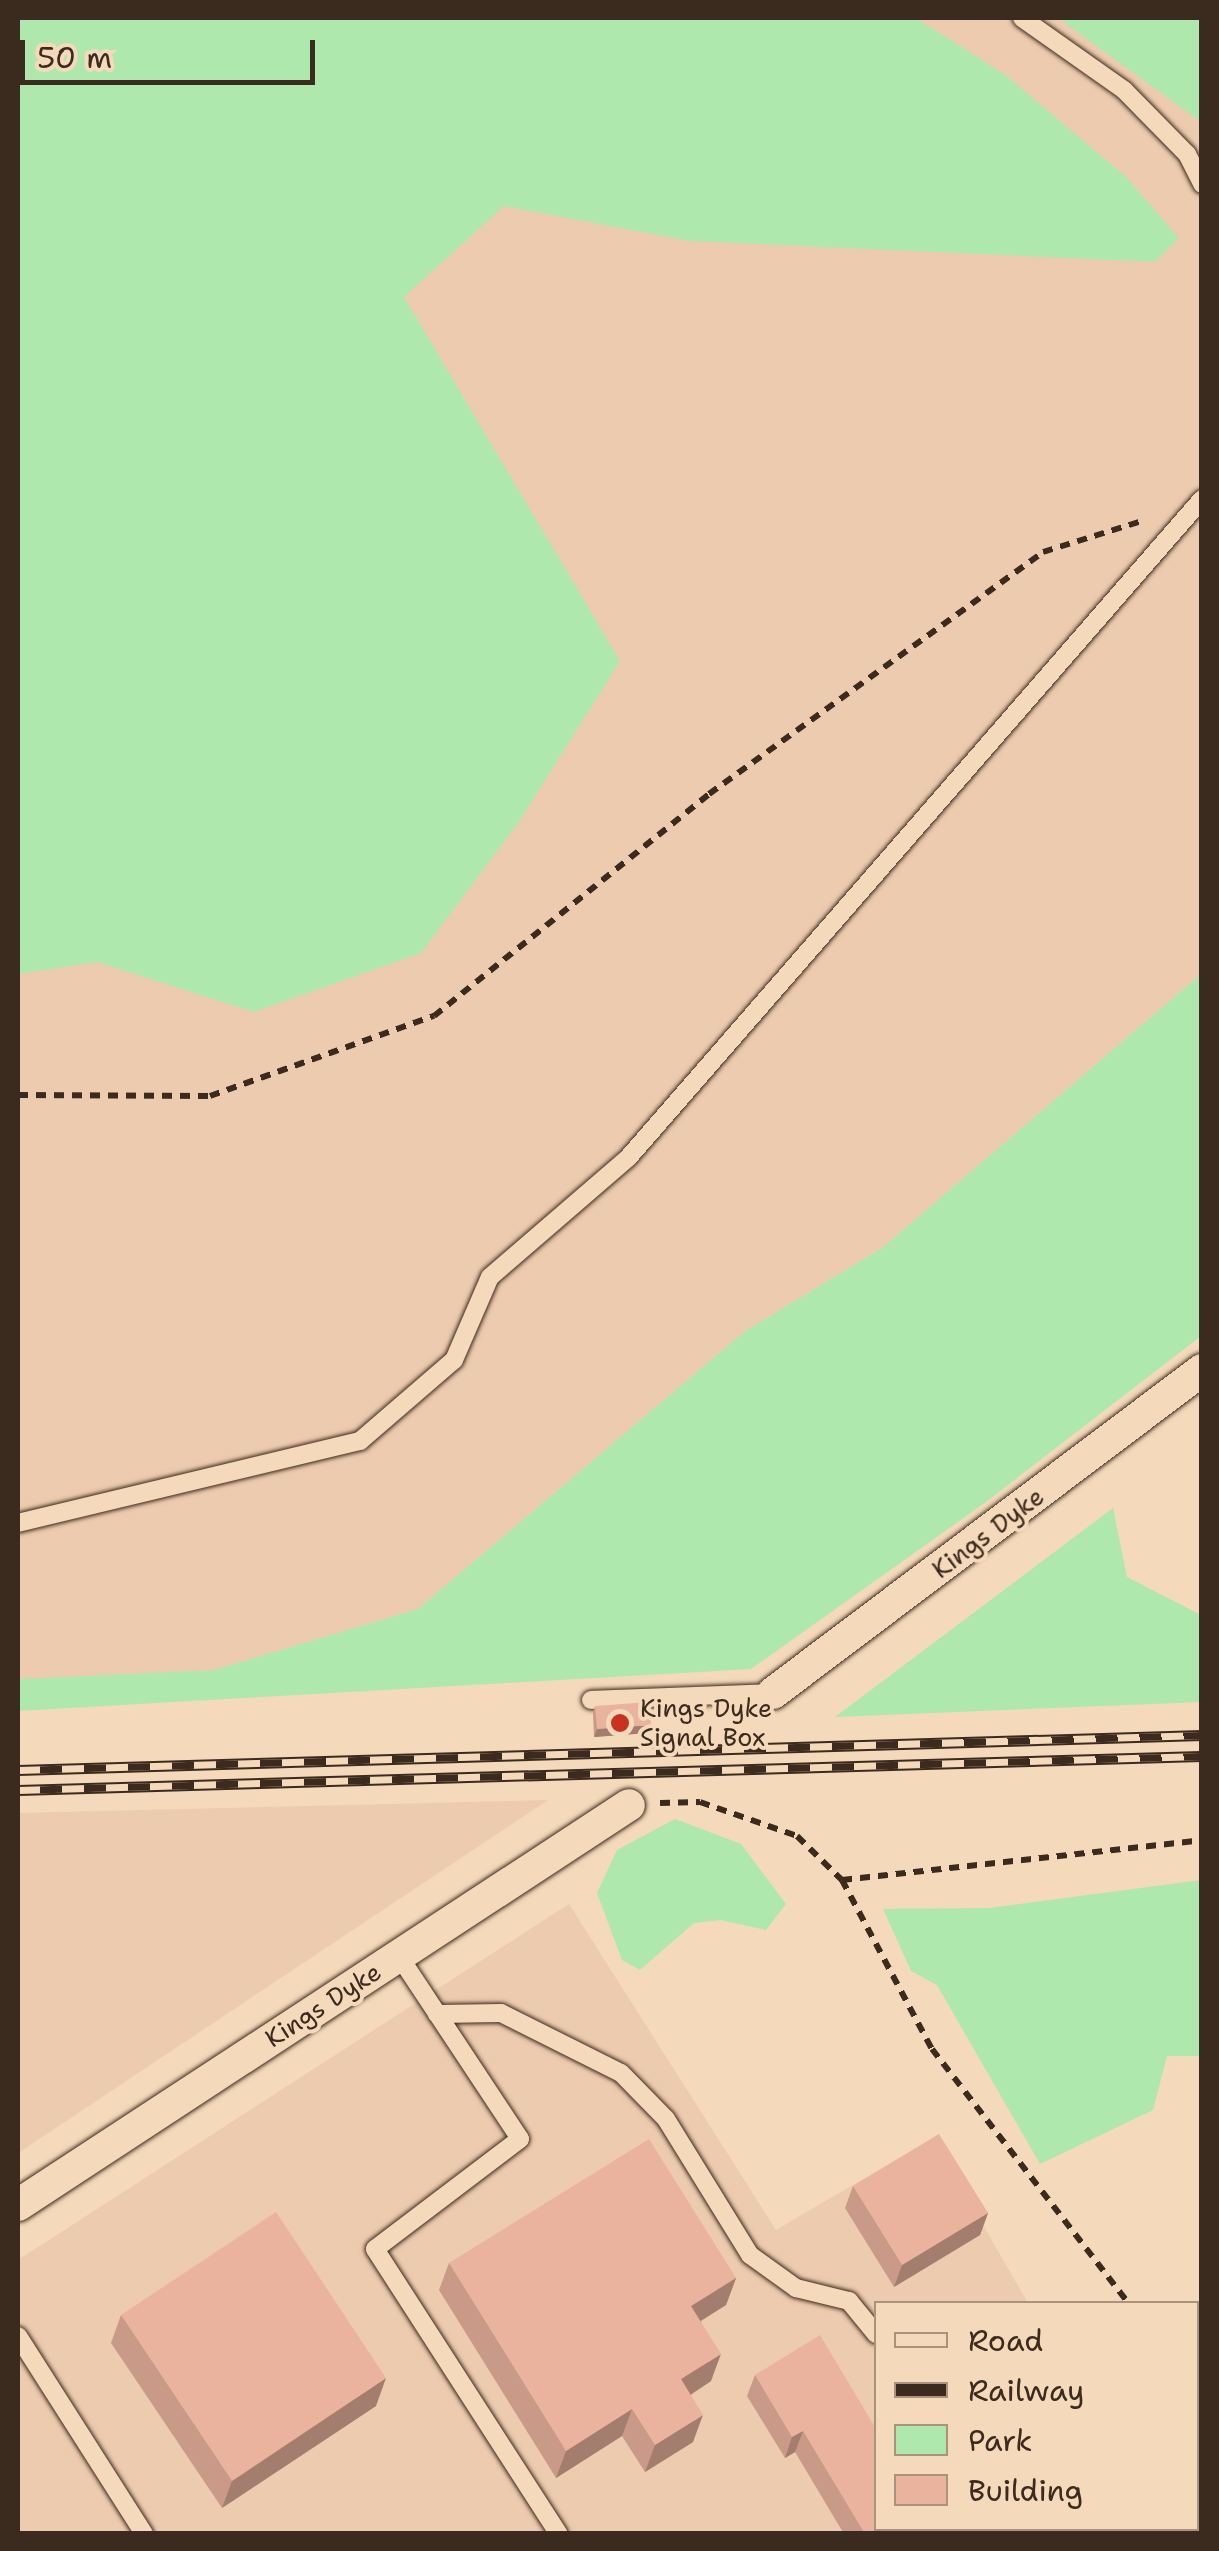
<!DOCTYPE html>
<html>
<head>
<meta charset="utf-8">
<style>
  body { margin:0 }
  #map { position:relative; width:1219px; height:2551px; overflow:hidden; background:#f4d9ba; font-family:"Shantell Sans",sans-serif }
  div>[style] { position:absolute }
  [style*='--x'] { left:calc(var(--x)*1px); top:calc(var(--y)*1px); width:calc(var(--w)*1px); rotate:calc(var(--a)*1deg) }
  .built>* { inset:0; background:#edcbae }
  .green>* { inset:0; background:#aee8ad }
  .path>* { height:6px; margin-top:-3px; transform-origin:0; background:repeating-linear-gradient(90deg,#3b2a1e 0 10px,transparent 0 18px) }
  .roads { filter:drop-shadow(0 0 2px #3b2a1e) drop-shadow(0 0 2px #3b2a1e) }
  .service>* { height:18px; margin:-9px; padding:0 9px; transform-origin:9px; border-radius:9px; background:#f4d9ba }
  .minor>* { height:32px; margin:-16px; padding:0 16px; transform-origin:16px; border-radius:16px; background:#f4d9ba }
  .rail>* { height:11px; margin-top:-5.5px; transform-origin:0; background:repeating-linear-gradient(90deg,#f4d9ba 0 22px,#3b2a1e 0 44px); box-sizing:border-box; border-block:2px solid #3b2a1e }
  .wall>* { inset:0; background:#c89a87 }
  .shaded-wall>* { inset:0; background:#a37d6e }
  .building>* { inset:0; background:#e9b39d }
  .dots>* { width:28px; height:28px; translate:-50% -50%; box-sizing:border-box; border:5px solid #f4d9ba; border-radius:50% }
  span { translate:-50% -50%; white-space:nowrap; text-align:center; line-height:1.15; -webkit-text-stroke:8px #f4d9ba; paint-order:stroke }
  .street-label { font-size:25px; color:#3b2a1e }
  .poi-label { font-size:25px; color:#3b2a1e }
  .left { translate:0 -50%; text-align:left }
  .frame { position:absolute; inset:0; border:20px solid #3b2a1e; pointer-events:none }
  .legend { position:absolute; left:874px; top:2301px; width:325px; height:230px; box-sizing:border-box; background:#f4d9ba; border:2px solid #aa937c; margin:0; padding:12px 18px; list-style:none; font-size:30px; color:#3b2a1e }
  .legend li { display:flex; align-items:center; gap:20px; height:50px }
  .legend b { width:50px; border:2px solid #aa937c }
  .scale { position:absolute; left:20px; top:40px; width:295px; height:45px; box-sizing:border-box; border:5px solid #3b2a1e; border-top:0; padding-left:12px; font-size:30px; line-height:35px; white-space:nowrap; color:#3b2a1e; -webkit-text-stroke:8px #f4d9ba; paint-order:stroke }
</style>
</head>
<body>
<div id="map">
  <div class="built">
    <div style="clip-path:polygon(18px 18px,1201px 18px,1201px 974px,882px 1248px,745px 1331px,418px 1609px,214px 1670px,18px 1681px)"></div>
    <div style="clip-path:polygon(548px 1800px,18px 2153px,18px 1813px)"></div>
    <div style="clip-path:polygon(569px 1904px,776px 2230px,933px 2138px,1028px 2303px,876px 2304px,876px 2528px,1159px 2533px,18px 2534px,18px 2260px)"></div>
  </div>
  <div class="green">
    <div style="clip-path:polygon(18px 18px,916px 18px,1004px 74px,1125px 176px,1179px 238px,1155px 262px,690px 241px,504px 206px,404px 297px,620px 661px,518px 823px,421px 953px,254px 1012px,97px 962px,18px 974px)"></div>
    <div style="clip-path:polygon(1058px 18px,1201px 18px,1201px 122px)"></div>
    <div style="clip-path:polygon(1201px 974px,1201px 1336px,986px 1502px,751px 1669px,18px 1711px,18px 1679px,214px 1670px,418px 1609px,745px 1331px,882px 1248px)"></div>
    <div style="clip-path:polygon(1113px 1508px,1127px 1577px,1201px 1615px,1201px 1702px,835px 1717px)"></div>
    <div style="clip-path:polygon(675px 1819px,741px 1844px,786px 1904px,766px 1930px,720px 1920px,694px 1923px,640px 1970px,622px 1960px,597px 1893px,617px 1850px)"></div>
    <div style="clip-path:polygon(1201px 1880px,1201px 2056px,1167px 2056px,1153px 2110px,1040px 2164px,937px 1985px,911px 1971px,883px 1909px,989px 1908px)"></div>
  </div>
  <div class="path">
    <div style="--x:18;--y:1095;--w:192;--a:0.3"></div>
    <div style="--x:210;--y:1096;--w:238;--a:-19.7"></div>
    <div style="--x:434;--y:1016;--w:353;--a:-38.9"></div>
    <div style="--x:709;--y:794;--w:412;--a:-35.9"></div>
    <div style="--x:1043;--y:552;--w:107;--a:-17.4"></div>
    <div style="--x:660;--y:1803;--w:40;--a:-1.4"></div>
    <div style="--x:700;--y:1802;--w:103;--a:19.3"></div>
    <div style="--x:797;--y:1836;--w:63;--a:44.4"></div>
    <div style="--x:842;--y:1880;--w:362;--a:-6.3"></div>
    <div style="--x:842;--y:1880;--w:191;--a:62"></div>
    <div style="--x:932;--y:2049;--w:322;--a:52.3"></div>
    <div style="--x:1196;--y:2397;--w:9;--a:49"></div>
  </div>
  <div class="roads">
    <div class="service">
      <div style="--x:1022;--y:18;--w:125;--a:35.2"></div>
      <div style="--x:1124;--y:90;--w:90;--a:45.5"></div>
      <div style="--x:1187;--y:154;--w:34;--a:63"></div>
      <div style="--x:18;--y:1523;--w:352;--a:-13.5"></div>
      <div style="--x:360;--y:1441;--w:124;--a:-40.8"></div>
      <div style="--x:454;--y:1360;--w:90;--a:-66.6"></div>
      <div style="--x:490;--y:1277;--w:182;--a:-40.8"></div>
      <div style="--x:628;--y:1158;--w:874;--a:-48.94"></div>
      <div style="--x:591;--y:1700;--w:182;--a:-2.2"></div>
      <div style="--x:399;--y:1956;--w:219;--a:56.5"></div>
      <div style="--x:520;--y:2139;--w:182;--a:142.8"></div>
      <div style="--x:375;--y:2249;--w:339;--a:57.2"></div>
      <div style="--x:437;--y:2014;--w:64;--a:-0.9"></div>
      <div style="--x:501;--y:2013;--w:134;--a:26.6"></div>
      <div style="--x:621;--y:2073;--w:64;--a:45.6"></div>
      <div style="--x:666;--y:2119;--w:160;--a:58.3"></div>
      <div style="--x:750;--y:2255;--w:57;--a:35.7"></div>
      <div style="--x:796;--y:2288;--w:55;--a:13.8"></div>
      <div style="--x:849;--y:2301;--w:43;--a:50.7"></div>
      <div style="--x:18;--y:2336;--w:235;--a:57.5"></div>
      <div style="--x:1041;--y:2528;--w:5;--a:53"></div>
    </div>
    <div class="minor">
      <div style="--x:773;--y:1693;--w:537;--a:-36.98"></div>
      <div style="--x:18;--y:2205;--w:730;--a:-33.21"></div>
    </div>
  </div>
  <div class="rail">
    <div style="--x:18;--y:1770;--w:1185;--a:-1.69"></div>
    <div style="--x:18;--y:1790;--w:1184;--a:-1.64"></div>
  </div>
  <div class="wall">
    <div style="clip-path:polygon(595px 1706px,648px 1733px,594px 1737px,593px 1713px)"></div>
    <div style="clip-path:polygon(853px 2186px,988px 2213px,980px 2235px,894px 2287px,845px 2208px)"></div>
    <div style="clip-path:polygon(449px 2263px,736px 2278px,726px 2305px,701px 2321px,711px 2381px,691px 2395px,693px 2442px,645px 2472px,622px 2436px,556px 2478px,439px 2290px)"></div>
    <div style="clip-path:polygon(121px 2315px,376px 2406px,222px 2508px,111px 2343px)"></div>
    <div style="clip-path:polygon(755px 2375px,940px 2534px,844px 2534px,795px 2452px,785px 2458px,747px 2396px)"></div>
  </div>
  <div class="shaded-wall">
    <div style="clip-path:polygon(651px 1725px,648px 1733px,594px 1737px,597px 1729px)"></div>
    <div style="clip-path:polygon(988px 2213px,980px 2235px,894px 2287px,902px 2265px)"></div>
    <div style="clip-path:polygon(736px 2278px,726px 2305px,681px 2333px,691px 2306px)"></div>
    <div style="clip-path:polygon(721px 2354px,711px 2381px,671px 2407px,681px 2379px)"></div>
    <div style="clip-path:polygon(386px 2378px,376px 2406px,222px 2508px,232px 2481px)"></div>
    <div style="clip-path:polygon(632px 2409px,622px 2436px,556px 2478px,566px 2451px)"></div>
    <div style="clip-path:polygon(703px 2415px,693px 2442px,645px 2472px,655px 2445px)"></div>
    <div style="clip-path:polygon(803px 2431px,795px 2452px,785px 2458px,792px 2437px)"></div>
  </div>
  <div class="building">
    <div style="clip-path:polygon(650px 1702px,651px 1725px,597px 1729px,595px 1706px)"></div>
    <div style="clip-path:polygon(939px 2134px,988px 2213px,902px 2265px,853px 2186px)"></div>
    <div style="clip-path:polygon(649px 2139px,736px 2278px,691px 2306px,721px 2354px,681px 2379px,703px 2415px,655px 2445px,632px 2409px,566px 2451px,449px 2263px)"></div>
    <div style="clip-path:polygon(276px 2212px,386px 2378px,232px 2481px,121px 2315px)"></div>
    <div style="clip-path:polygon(820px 2335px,876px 2429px,876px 2528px,937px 2528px,940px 2534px,865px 2534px,803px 2431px,792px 2437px,755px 2375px)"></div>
  </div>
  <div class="dots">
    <div style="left:620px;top:1723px;background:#c8321e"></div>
  </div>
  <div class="street-label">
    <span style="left:988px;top:1533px;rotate:-37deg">Kings Dyke</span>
    <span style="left:323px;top:2005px;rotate:-33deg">Kings Dyke</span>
  </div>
  <div class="poi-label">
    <span class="left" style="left:640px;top:1723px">Kings Dyke<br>Signal Box</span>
  </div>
  <div class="frame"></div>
  <ul class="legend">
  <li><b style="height:12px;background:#f4d9ba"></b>Road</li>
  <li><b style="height:12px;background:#3b2a1e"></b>Railway</li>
  <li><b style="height:28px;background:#aee8ad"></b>Park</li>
  <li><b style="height:28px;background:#e9b39d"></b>Building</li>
  </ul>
  <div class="scale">50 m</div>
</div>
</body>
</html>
